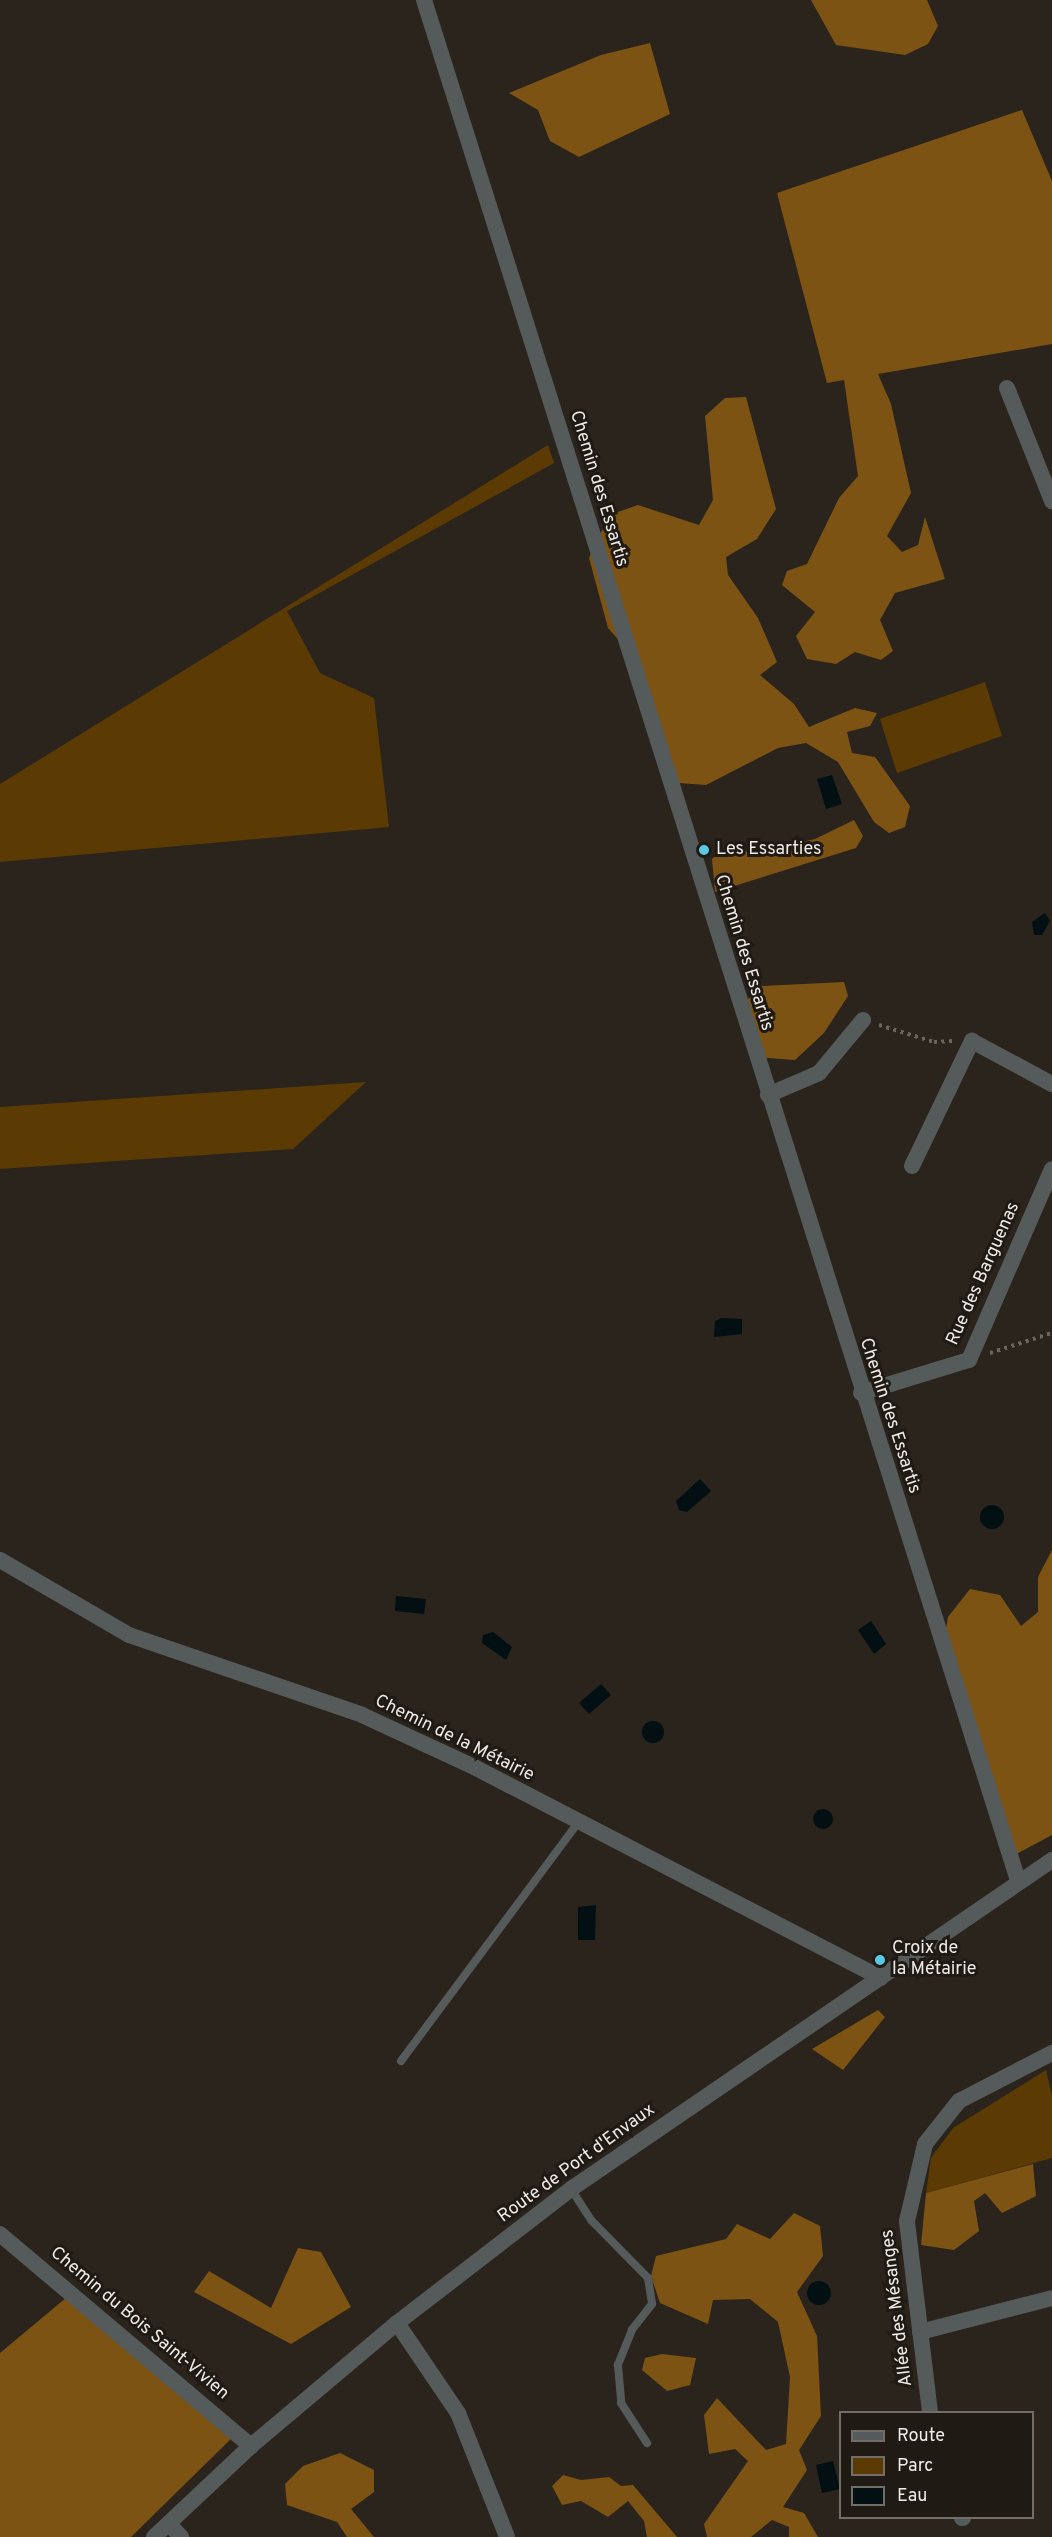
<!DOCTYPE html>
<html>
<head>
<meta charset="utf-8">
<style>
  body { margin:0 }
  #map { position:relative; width:1052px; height:2537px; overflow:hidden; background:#2a241d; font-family:Overpass,sans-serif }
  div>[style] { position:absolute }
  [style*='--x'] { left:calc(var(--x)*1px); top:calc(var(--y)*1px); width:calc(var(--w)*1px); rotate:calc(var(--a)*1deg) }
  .green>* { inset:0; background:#5b3a04 }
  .forest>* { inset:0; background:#7d5313 }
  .water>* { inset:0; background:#020f13 }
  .round { border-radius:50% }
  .path>* { height:4px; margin-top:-2px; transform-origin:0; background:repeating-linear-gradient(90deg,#6b655f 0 3px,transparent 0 7.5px) }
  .service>* { height:8px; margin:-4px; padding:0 4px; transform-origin:4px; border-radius:4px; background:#555a5b }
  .minor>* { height:16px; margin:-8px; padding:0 8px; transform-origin:8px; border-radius:8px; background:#555a5b }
  .tertiary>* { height:16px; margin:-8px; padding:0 8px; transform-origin:8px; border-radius:8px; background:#555a5b }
  .dots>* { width:16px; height:16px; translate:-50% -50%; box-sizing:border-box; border:3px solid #201a14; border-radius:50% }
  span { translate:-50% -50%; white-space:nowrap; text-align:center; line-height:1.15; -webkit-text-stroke:6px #201a14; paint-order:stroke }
  .street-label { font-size:18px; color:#eeeae5 }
  .poi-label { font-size:18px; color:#eeeae5 }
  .left { translate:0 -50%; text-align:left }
  .legend { position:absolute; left:839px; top:2411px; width:195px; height:108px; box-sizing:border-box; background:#201a14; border:2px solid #726d68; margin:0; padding:8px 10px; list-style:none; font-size:18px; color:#eeeae5 }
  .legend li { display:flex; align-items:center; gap:12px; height:30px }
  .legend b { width:30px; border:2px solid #726d68 }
</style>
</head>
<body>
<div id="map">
  <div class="green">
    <div style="clip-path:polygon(548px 445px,554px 463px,287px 611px,320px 673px,374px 698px,389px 827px,0 862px,0 784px)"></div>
    <div style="clip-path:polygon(985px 682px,1002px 736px,897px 773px,880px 719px)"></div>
    <div style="clip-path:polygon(366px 1082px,293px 1149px,0 1169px,0 1107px)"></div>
    <div style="clip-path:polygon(1046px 2070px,1052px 2096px,1052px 2158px,926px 2193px,931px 2158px,953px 2128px)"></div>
  </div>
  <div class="forest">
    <div style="clip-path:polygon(811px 0,927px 0,938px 26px,928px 44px,905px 55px,836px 45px)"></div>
    <div style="clip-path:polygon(650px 43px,670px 114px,579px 157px,550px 141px,538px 110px,509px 93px,601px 55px)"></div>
    <div style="clip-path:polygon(1022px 110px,1052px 181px,1052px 344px,878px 374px,891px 404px,911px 493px,887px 536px,902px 552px,918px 545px,925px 517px,945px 579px,895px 593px,880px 620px,893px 651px,881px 660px,855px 652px,836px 664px,807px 659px,796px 636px,815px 612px,782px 585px,787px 571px,807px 564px,839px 498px,858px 476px,844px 380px,827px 383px,777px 193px)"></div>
    <div style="clip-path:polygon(746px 397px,776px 509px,757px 539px,726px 557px,728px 575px,758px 618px,777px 662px,760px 675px,794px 704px,809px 727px,855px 708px,877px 713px,870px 726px,847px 732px,852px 753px,875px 757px,910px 806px,905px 827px,889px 833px,874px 822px,838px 762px,806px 743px,778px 748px,706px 785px,679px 783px,629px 652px,608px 628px,589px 558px,601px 532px,615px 513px,638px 505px,699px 525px,713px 500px,705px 416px,725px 398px)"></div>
    <div style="clip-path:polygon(854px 820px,863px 836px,856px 848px,715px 892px,712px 859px,722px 850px,762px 852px,815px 839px)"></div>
    <div style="clip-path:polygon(844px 982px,848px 996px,824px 1033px,795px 1060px,756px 1057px,745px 1003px,760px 986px)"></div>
    <div style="clip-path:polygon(1052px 1550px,1052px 1835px,1011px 1857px,943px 1644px,948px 1617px,970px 1589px,1000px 1595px,1021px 1626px,1038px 1612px,1038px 1577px)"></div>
    <div style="clip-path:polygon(878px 2010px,885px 2017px,843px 2070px,812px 2049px)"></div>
    <div style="clip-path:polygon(1033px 2164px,1036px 2196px,1002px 2213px,985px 2193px,974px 2201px,979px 2231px,954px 2250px,921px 2245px,926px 2193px)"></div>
    <div style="clip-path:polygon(794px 2213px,820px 2226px,823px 2256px,797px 2292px,817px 2336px,821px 2416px,799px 2450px,807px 2470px,783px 2507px,804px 2513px,818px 2537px,789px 2537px,789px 2527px,772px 2520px,751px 2537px,707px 2537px,704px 2524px,748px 2461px,735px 2449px,709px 2454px,704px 2415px,717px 2398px,766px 2450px,786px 2444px,790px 2377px,778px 2322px,750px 2299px,713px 2300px,708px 2324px,660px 2303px,651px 2276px,656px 2256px,726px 2239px,737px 2224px,770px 2239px)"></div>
    <div style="clip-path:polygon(298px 2248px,321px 2252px,351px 2307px,291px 2344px,194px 2292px,209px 2271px,271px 2308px)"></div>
    <div style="clip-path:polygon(73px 2292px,236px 2434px,131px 2537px,0 2537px,0 2353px)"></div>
    <div style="clip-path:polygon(662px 2354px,696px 2358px,690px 2385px,667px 2391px,642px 2370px,645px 2358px)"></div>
    <div style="clip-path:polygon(340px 2453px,374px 2470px,374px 2492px,351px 2509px,374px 2537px,347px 2537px,337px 2522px,287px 2505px,285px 2484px,303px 2466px)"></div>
    <div style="clip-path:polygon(563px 2475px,581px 2480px,609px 2477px,621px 2486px,633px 2485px,677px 2537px,647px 2537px,644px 2521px,628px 2501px,608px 2517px,581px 2501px,562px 2505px,552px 2486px)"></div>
  </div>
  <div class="water">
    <div style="clip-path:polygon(832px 775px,842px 804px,826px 809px,817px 779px)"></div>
    <div style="clip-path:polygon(1045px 913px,1050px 921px,1042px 935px,1034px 935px,1032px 922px)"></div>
    <div style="clip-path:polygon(722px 1318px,742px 1319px,742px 1334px,714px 1337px,715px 1321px)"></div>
    <div style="clip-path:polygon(700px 1479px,711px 1491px,687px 1512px,679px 1510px,676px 1501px)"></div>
    <div class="round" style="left:980px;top:1505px;width:24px;height:24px"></div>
    <div style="clip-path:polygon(396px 1596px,426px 1599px,424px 1614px,395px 1611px)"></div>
    <div style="clip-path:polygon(871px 1621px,886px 1644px,874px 1654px,858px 1630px)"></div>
    <div style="clip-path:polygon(493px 1632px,512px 1647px,506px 1660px,482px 1643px,483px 1635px)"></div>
    <div style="clip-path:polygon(601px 1684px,611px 1695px,589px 1714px,579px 1703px)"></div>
    <div class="round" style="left:642px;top:1721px;width:22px;height:22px"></div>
    <div class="round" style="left:813px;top:1809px;width:20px;height:20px"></div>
    <div style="clip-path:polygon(596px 1905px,595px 1940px,578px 1940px,578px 1907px)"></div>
    <div class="round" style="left:807px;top:2281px;width:24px;height:24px"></div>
    <div style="clip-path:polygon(833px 2461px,840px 2489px,822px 2493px,816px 2465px)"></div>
  </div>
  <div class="path">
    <div style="--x:879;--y:1025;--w:58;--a:17.2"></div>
    <div style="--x:934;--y:1042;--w:19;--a:-3"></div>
    <div style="--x:990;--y:1353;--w:65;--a:-17.9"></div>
  </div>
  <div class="service">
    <div style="--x:401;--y:2061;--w:297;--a:-53.4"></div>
    <div style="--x:571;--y:2189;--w:38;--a:57"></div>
    <div style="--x:592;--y:2221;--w:80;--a:45.5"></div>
    <div style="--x:648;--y:2278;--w:26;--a:81"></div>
    <div style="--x:652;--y:2304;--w:33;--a:128"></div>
    <div style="--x:632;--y:2330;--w:38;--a:112"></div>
    <div style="--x:618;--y:2365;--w:38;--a:85"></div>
    <div style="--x:621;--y:2403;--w:48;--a:57"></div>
  </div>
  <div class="minor">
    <div style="--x:424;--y:0;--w:1973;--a:72.47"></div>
    <div style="--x:1007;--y:388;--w:122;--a:68.3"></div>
    <div style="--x:768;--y:1095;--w:56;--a:-23.3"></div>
    <div style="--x:819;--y:1073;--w:69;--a:-50.3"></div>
    <div style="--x:912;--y:1166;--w:139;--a:-64.4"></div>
    <div style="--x:972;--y:1041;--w:91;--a:28.3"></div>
    <div style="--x:861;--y:1393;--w:113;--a:-17"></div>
    <div style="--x:969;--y:1360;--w:208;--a:-66.5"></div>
    <div style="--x:0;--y:1560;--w:149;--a:30.2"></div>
    <div style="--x:129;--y:1635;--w:246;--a:18.9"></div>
    <div style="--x:362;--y:1715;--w:126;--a:24.9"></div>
    <div style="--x:476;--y:1768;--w:456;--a:27.4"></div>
    <div style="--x:0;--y:2234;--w:329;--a:40.2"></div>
    <div style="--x:397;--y:2323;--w:109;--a:55.9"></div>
    <div style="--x:458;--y:2413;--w:133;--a:68.4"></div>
    <div style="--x:920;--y:2332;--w:136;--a:-14.4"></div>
    <div style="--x:930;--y:2412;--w:192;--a:-96.9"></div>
    <div style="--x:907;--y:2221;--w:79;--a:-76.8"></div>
    <div style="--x:925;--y:2144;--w:55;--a:-51.7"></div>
    <div style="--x:959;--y:2101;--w:105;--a:-27.3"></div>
    <div style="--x:962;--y:2518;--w:1;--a:0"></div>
    <div style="--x:169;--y:2524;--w:18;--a:47"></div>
  </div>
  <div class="tertiary">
    <div style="--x:154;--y:2537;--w:133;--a:-43.2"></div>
    <div style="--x:251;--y:2446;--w:191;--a:-40.1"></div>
    <div style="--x:397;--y:2323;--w:220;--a:-37.6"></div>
    <div style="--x:571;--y:2189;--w:583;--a:-34.37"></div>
  </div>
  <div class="dots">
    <div style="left:704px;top:850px;background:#59c8e4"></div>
    <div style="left:880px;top:1960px;background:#59c8e4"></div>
  </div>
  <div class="street-label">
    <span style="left:598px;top:489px;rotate:73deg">Chemin des Essartis</span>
    <span style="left:743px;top:953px;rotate:73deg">Chemin des Essartis</span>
    <span style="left:984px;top:1274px;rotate:-66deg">Rue des Barguenas</span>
    <span style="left:889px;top:1416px;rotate:72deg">Chemin des Essartis</span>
    <span style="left:454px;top:1739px;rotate:26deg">Chemin de la Métairie</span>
    <span style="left:577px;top:2164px;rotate:-36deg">Route de Port d'Envaux</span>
    <span style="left:898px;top:2308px;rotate:-97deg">Allée des Mésanges</span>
    <span style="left:139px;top:2324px;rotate:40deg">Chemin du Bois Saint-Vivien</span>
  </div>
  <div class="poi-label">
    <span class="left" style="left:716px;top:850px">Les Essarties</span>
    <span class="left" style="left:892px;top:1960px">Croix de<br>la Métairie</span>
  </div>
  <ul class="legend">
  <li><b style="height:8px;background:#555a5b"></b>Route</li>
  <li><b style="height:16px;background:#5b3a04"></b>Parc</li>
  <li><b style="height:16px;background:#020f13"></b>Eau</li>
  </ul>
</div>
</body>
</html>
